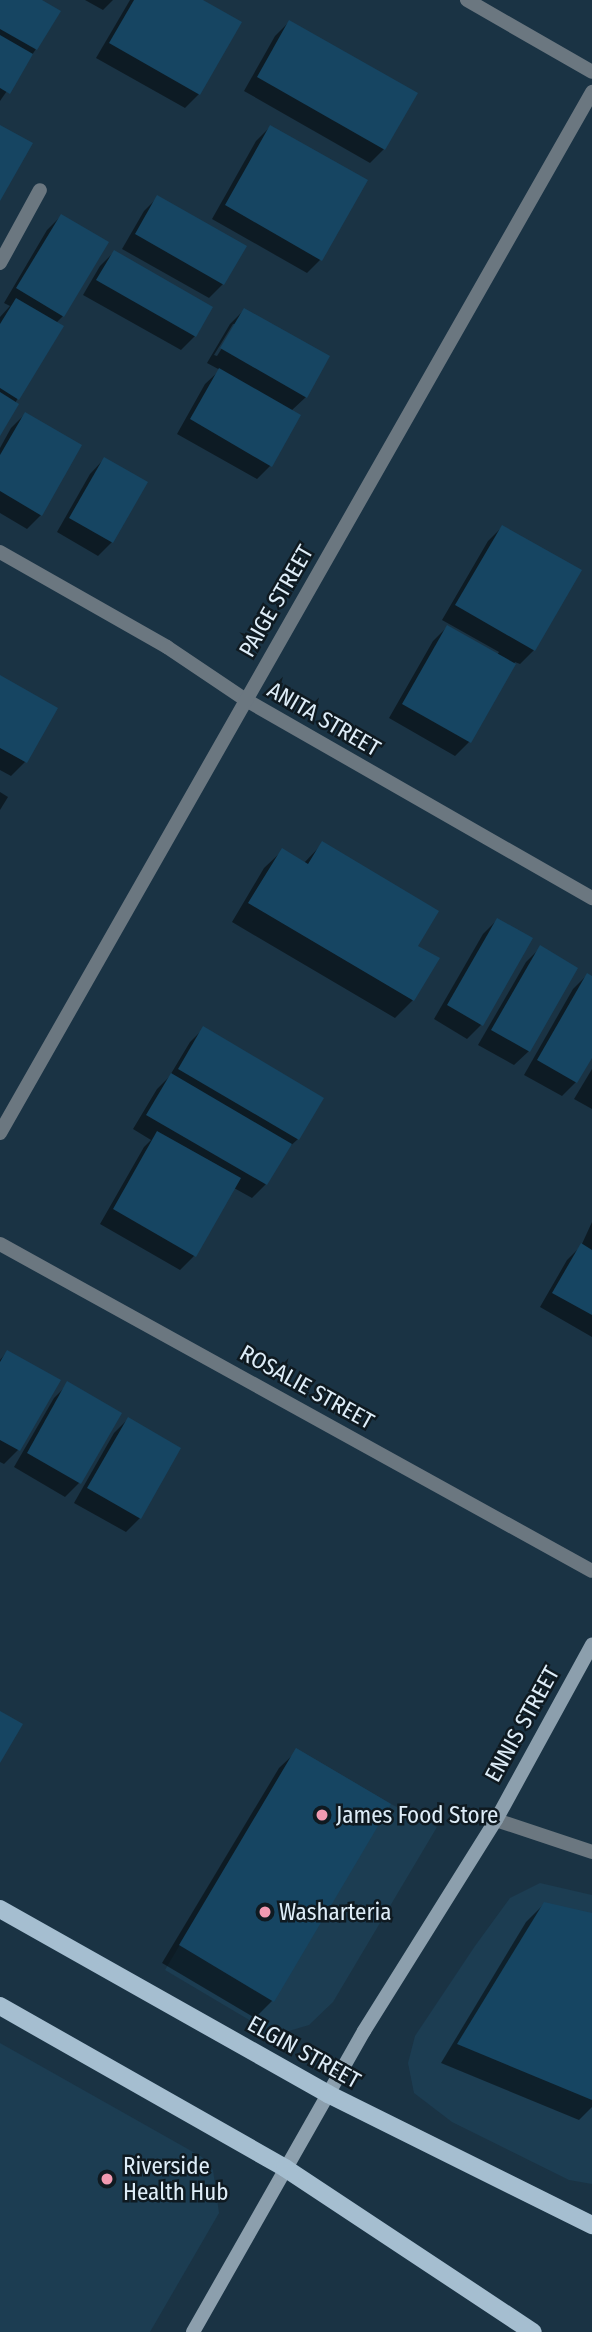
<!DOCTYPE html>
<html>
<head>
<meta charset="utf-8">
<style>
  body { margin:0 }
  #map { position:relative; width:592px; height:2332px; overflow:hidden; background:#1a3344; font-family:"Fira Sans Condensed",sans-serif }
  div>[style] { position:absolute }
  [style*='--x'] { left:calc(var(--x)*1px); top:calc(var(--y)*1px); width:calc(var(--w)*1px); rotate:calc(var(--a)*1deg) }
  .built>* { inset:0; background:#1c3d52 }
  .shadow>* { inset:0; background:#0007 }
  .building>* { inset:0; background:#164562 }
  .lane>* { height:14px; margin:-7px; padding:0 7px; transform-origin:7px; border-radius:7px; background:#6b7780 }
  .street>* { height:14px; margin:-7px; padding:0 7px; transform-origin:7px; border-radius:7px; background:#6b7780 }
  .secondary>* { height:14px; margin:-7px; padding:0 7px; transform-origin:7px; border-radius:7px; background:#8c9fad }
  .primary>* { height:18px; margin:-9px; padding:0 9px; transform-origin:9px; border-radius:9px; background:#a5bed0 }
  .dots>* { width:19px; height:19px; translate:-50% -50%; box-sizing:border-box; border:4px solid #0f1a21; border-radius:50% }
  span { translate:-50% -50%; white-space:nowrap; text-align:center; line-height:1.15; -webkit-text-stroke:5px #0f1a21; paint-order:stroke }
  .street-label { font-size:23px; color:#deedf8 }
  .poi-label { font-size:23px; color:#deedf8 }
  .left { translate:0 -50%; text-align:left }
</style>
</head>
<body>
<div id="map">
  <div class="built">
    <div style="clip-path:polygon(296px 1748px,391px 1804px,437px 1827px,333px 2002px,309px 2025px,282px 2033px,261px 2027px,165px 1970px)"></div>
    <div style="clip-path:polygon(540px 1883px,592px 1895px,592px 2184px,569px 2180px,452px 2122px,414px 2093px,408px 2063px,415px 2036px,475px 1946px,510px 1898px)"></div>
    <div style="clip-path:polygon(0 2043px,202px 2157px,213px 2170px,219px 2213px,150px 2332px,0 2332px)"></div>
  </div>
  <div class="shadow">
    <div style="clip-path:polygon(0 0,39px 0,36px 49px,0 101px)"></div>
    <div style="clip-path:polygon(85px 0,113px 0,103px 10px)"></div>
    <div style="clip-path:polygon(130px 0,199px 0,199px 94px,185px 108px,96px 58px)"></div>
    <div style="clip-path:polygon(289px 22px,384px 149px,370px 163px,244px 91px,275px 36px)"></div>
    <div style="clip-path:polygon(270px 127px,321px 259px,307px 273px,212px 219px,256px 141px)"></div>
    <div style="clip-path:polygon(158px 197px,223px 284px,209px 298px,122px 249px,144px 211px)"></div>
    <div style="clip-path:polygon(61px 216px,63px 316px,56px 323px,0 433px,0 317px,10px 306px,4px 303px,47px 230px)"></div>
    <div style="clip-path:polygon(114px 252px,211px 307px,195px 336px,181px 350px,83px 295px,100px 266px)"></div>
    <div style="clip-path:polygon(evenodd,244px 310px,306px 397px,291px 411px,271px 465px,257px 479px,177px 434px,205px 384px,220px 370px,207px 363px,230px 324px,244px 310px,233px 324px,237px 324px,217px 356px,214px 355px,233px 324px)"></div>
    <div style="clip-path:polygon(25px 414px,41px 515px,27px 529px,0 513px,0 448px,11px 428px)"></div>
    <div style="clip-path:polygon(104px 459px,112px 542px,98px 556px,57px 532px,90px 474px)"></div>
    <div style="clip-path:polygon(502px 527px,534px 650px,520px 664px,515px 662px,469px 742px,455px 756px,389px 718px,433px 641px,447px 627px,497px 655px,499px 652px,442px 620px,488px 541px)"></div>
    <div style="clip-path:polygon(0 677px,25px 762px,11px 776px,0 770px)"></div>
    <div style="clip-path:polygon(0 792px,8px 797px,0 810px)"></div>
    <div style="clip-path:polygon(322px 844px,415px 946px,413px 1000px,395px 1018px,232px 922px,264px 868px,282px 851px,304px 863px)"></div>
    <div style="clip-path:polygon(497px 920px,481px 1025px,467px 1039px,434px 1019px,483px 934px)"></div>
    <div style="clip-path:polygon(540px 948px,576px 968px,529px 1051px,514px 1065px,478px 1045px,526px 962px)"></div>
    <div style="clip-path:polygon(587px 975px,592px 978px,592px 1054px,576px 1082px,562px 1096px,524px 1075px,573px 989px)"></div>
    <div style="clip-path:polygon(204px 1028px,298px 1139px,286px 1150px,266px 1184px,252px 1198px,234px 1188px,194px 1256px,180px 1270px,100px 1224px,144px 1147px,151px 1140px,133px 1129px,157px 1089px,169px 1077px,190px 1042px)"></div>
    <div style="clip-path:polygon(592px 1069px,592px 1109px,574px 1099px)"></div>
    <div style="clip-path:polygon(592px 1222px,592px 1337px,540px 1307px,567px 1260px,581px 1246px)"></div>
    <div style="clip-path:polygon(7px 1352px,58px 1381px,18px 1450px,4px 1464px,0 1462px,0 1360px)"></div>
    <div style="clip-path:polygon(68px 1384px,79px 1483px,65px 1497px,14px 1467px,54px 1398px)"></div>
    <div style="clip-path:polygon(128px 1419px,140px 1518px,126px 1532px,74px 1503px,114px 1433px)"></div>
    <div style="clip-path:polygon(297px 1751px,272px 2001px,255px 2018px,162px 1963px,279px 1768px)"></div>
    <div style="clip-path:polygon(544px 1904px,592px 1915px,592px 2107px,579px 2120px,441px 2063px,526px 1922px)"></div>
  </div>
  <div class="building">
    <div style="clip-path:polygon(0 0,42px 0,61px 11px,37px 50px,0 29px)"></div>
    <div style="clip-path:polygon(134px 0,203px 0,242px 22px,200px 95px,109px 43px)"></div>
    <div style="clip-path:polygon(289px 20px,418px 93px,385px 150px,257px 77px)"></div>
    <div style="clip-path:polygon(0 35px,33px 54px,10px 94px,0 88px)"></div>
    <div style="clip-path:polygon(0 125px,33px 143px,0 201px)"></div>
    <div style="clip-path:polygon(270px 125px,368px 180px,322px 261px,225px 205px)"></div>
    <div style="clip-path:polygon(157px 195px,247px 246px,224px 285px,135px 234px)"></div>
    <div style="clip-path:polygon(61px 214px,109px 242px,64px 317px,16px 288px)"></div>
    <div style="clip-path:polygon(114px 250px,213px 307px,196px 337px,96px 280px)"></div>
    <div style="clip-path:polygon(16px 298px,64px 326px,19px 400px,0 388px,0 324px)"></div>
    <div style="clip-path:polygon(244px 308px,330px 356px,307px 398px,220px 348px)"></div>
    <div style="clip-path:polygon(219px 368px,301px 415px,272px 467px,190px 419px)"></div>
    <div style="clip-path:polygon(0 392px,19px 404px,0 436px)"></div>
    <div style="clip-path:polygon(25px 412px,82px 445px,42px 516px,0 491px,0 455px)"></div>
    <div style="clip-path:polygon(104px 457px,148px 482px,113px 543px,69px 518px)"></div>
    <div style="clip-path:polygon(502px 525px,582px 570px,535px 651px,455px 605px)"></div>
    <div style="clip-path:polygon(447px 625px,516px 664px,471px 743px,402px 704px)"></div>
    <div style="clip-path:polygon(0 675px,58px 708px,27px 763px,0 748px)"></div>
    <div style="clip-path:polygon(322px 841px,439px 911px,418px 946px,440px 958px,414px 1001px,248px 903px,282px 848px,308px 864px)"></div>
    <div style="clip-path:polygon(497px 918px,533px 938px,483px 1026px,447px 1005px)"></div>
    <div style="clip-path:polygon(540px 945px,578px 968px,530px 1052px,491px 1030px)"></div>
    <div style="clip-path:polygon(587px 973px,592px 976px,592px 1058px,577px 1083px,537px 1060px)"></div>
    <div style="clip-path:polygon(203px 1026px,324px 1098px,299px 1140px,178px 1069px)"></div>
    <div style="clip-path:polygon(171px 1073px,292px 1144px,267px 1185px,146px 1115px)"></div>
    <div style="clip-path:polygon(157px 1131px,241px 1178px,196px 1257px,113px 1209px)"></div>
    <div style="clip-path:polygon(581px 1243px,592px 1250px,592px 1315px,552px 1293px)"></div>
    <div style="clip-path:polygon(7px 1350px,61px 1380px,20px 1451px,0 1440px,0 1362px)"></div>
    <div style="clip-path:polygon(67px 1381px,122px 1413px,81px 1484px,27px 1453px)"></div>
    <div style="clip-path:polygon(128px 1417px,181px 1448px,141px 1519px,87px 1488px)"></div>
    <div style="clip-path:polygon(0 1711px,23px 1724px,0 1763px)"></div>
    <div style="clip-path:polygon(296px 1748px,391px 1804px,274px 2002px,179px 1945px)"></div>
    <div style="clip-path:polygon(544px 1902px,592px 1913px,592px 2100px,457px 2044px)"></div>
  </div>
  <div class="lane">
    <div style="--x:0;--y:263;--w:83;--a:-61.3"></div>
  </div>
  <div class="street">
    <div style="--x:467;--y:0;--w:144;--a:29.9"></div>
    <div style="--x:0;--y:552;--w:192;--a:29.6"></div>
    <div style="--x:167;--y:647;--w:95;--a:33.9"></div>
    <div style="--x:246;--y:700;--w:399;--a:29.8"></div>
    <div style="--x:0;--y:1133;--w:1198;--a:-60.37"></div>
    <div style="--x:0;--y:1244;--w:676;--a:28.91"></div>
    <div style="--x:496;--y:1820;--w:101;--a:18.4"></div>
  </div>
  <div class="secondary">
    <div style="--x:193;--y:2332;--w:346;--a:-60.4"></div>
    <div style="--x:364;--y:2031;--w:249;--a:-58"></div>
    <div style="--x:496;--y:1820;--w:200;--a:-61.3"></div>
  </div>
  <div class="primary">
    <div style="--x:0;--y:1909;--w:377;--a:29.4"></div>
    <div style="--x:328;--y:2094;--w:295;--a:26.4"></div>
    <div style="--x:0;--y:2006;--w:328;--a:29.6"></div>
    <div style="--x:285;--y:2168;--w:297;--a:33.5"></div>
  </div>
  <div class="dots">
    <div style="left:322px;top:1815px;background:#f19ab2"></div>
    <div style="left:265px;top:1912px;background:#f19ab2"></div>
    <div style="left:107px;top:2179px;background:#f19ab2"></div>
  </div>
  <div class="street-label">
    <span style="left:276px;top:601px;rotate:-60deg">PAIGE STREET</span>
    <span style="left:324px;top:719px;rotate:30deg">ANITA STREET</span>
    <span style="left:307px;top:1387px;rotate:29deg">ROSALIE STREET</span>
    <span style="left:522px;top:1724px;rotate:-61deg">ENNIS STREET</span>
    <span style="left:304px;top:2052px;rotate:29deg">ELGIN STREET</span>
  </div>
  <div class="poi-label">
    <span class="left" style="left:336px;top:1815px">James Food Store</span>
    <span class="left" style="left:279px;top:1912px">Washarteria</span>
    <span class="left" style="left:123px;top:2179px">Riverside<br>Health Hub</span>
  </div>
</div>
</body>
</html>
